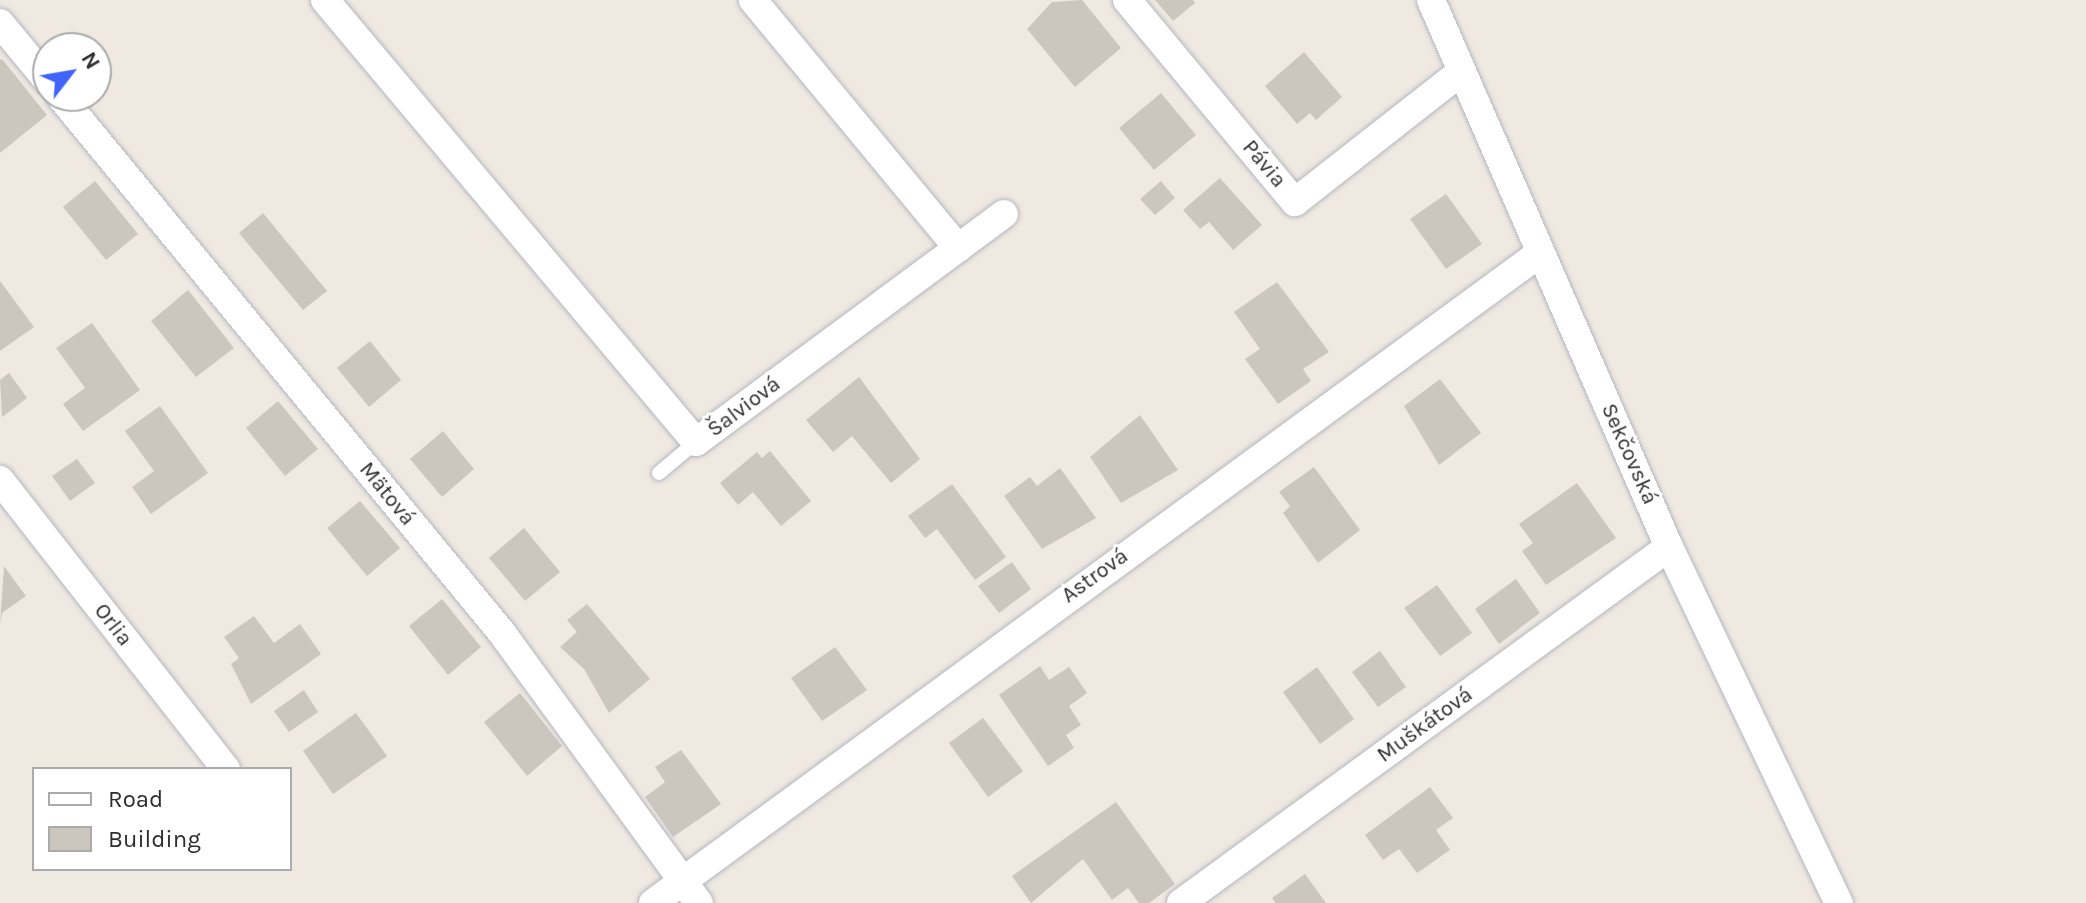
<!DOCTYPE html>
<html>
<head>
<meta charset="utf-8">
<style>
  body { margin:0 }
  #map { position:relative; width:2086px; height:903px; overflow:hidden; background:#efe9e1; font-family:Karla,sans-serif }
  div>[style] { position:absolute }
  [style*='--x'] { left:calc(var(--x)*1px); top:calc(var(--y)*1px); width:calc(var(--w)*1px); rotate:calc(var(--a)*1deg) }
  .building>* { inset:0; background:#cbc7bf }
  .roads { filter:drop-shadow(0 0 2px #b4b7c1) drop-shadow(0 0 2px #b4b7c1) }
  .service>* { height:14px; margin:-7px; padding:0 7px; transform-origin:7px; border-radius:7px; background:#fff }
  .minor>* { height:28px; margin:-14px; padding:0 14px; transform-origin:14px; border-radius:14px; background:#fff }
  span { translate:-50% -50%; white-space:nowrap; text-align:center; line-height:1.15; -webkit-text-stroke:6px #fff; paint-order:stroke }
  .street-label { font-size:22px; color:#2e2e2e }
  .legend { position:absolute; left:32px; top:767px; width:260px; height:104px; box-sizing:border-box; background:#fff; border:2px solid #ababab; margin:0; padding:10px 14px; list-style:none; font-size:24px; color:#2e2e2e }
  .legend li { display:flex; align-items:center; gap:16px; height:40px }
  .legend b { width:40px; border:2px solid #ababab }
  .north { position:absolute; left:32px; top:32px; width:80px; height:80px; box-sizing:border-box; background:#fff; border:2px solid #ababab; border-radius:50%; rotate:59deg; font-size:22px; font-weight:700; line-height:32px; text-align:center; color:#2e2e2e }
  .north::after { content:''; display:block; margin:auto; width:28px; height:36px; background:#4264fb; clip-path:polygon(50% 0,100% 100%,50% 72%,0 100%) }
</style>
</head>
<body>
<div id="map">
  <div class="building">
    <div style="clip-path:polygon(1082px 0,1121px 48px,1075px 87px,1027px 29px,1052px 2px)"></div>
    <div style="clip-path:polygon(1155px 0,1193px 0,1195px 3px,1173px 21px)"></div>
    <div style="clip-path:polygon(1304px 52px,1342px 97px,1316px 120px,1310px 113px,1297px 124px,1265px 86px)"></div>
    <div style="clip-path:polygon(2px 59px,47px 115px,0 153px,0 60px)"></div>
    <div style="clip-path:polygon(1161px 93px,1196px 135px,1154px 170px,1119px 128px)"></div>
    <div style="clip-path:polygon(1220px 178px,1262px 225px,1233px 250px,1209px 222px,1200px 229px,1183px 210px)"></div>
    <div style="clip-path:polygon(95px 181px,138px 234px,106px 260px,63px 207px)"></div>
    <div style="clip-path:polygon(1161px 181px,1175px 198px,1155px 215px,1140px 199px)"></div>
    <div style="clip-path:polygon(1446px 194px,1482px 244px,1446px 269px,1410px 219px)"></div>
    <div style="clip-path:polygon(263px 213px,327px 291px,303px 310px,239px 233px)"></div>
    <div style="clip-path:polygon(0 281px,34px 327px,0 351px)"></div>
    <div style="clip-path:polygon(1277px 282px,1329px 352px,1303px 369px,1311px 381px,1278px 404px,1245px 359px,1260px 349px,1234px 312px)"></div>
    <div style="clip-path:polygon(188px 290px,234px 348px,196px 377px,151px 321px)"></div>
    <div style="clip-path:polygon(92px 323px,140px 390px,83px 431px,63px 404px,85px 388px,56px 348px)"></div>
    <div style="clip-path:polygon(370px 341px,401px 380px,369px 407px,337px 368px)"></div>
    <div style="clip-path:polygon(9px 373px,27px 398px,2px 417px,0 380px)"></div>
    <div style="clip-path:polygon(859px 377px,920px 459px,891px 483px,852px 436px,833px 452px,806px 420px)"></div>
    <div style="clip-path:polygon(1440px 379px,1481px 433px,1439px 465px,1404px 406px)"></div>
    <div style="clip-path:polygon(278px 401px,318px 449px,285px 476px,246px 428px)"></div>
    <div style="clip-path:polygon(160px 406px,208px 473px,151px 514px,132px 487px,154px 471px,125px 431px)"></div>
    <div style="clip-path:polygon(1140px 415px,1178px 470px,1121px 503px,1090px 457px)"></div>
    <div style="clip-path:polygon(443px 431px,474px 469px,442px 497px,410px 459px)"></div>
    <div style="clip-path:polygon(770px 451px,811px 501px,781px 526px,753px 492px,738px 505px,720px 483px,757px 452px,762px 458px)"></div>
    <div style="clip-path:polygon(77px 459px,95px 483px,70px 501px,52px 476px)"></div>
    <div style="clip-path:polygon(1314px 467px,1360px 530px,1318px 563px,1283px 513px,1290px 506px,1279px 492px)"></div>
    <div style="clip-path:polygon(1060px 468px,1096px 518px,1042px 549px,1004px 496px,1030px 477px,1037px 486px)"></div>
    <div style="clip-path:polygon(1577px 483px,1616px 538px,1546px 585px,1522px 551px,1533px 543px,1519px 524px)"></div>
    <div style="clip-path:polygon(952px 484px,1006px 557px,975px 580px,937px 529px,925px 538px,908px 516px)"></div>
    <div style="clip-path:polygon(360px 501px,400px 548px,367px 576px,327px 528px)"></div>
    <div style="clip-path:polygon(524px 528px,560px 572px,525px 601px,489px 558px)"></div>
    <div style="clip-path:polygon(1012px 562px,1031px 589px,999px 613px,978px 586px)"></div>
    <div style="clip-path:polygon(4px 566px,26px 596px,2px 613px,0 624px)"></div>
    <div style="clip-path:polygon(1516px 579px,1540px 613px,1499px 644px,1475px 609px)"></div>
    <div style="clip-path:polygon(1437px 585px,1472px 633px,1440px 656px,1404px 608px)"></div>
    <div style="clip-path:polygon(442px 599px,481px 647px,448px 675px,409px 626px)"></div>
    <div style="clip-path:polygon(587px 604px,650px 679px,609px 713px,584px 669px,560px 647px,577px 632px,567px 620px)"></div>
    <div style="clip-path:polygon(254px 616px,274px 643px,300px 624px,321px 654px,251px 704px,231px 664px,239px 658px,224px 637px)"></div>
    <div style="clip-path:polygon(835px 647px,867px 690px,822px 721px,791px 678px)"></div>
    <div style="clip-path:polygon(1380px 651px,1406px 687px,1378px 707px,1352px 672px)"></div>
    <div style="clip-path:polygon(1040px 666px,1049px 680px,1069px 667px,1087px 693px,1069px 706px,1081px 725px,1066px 735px,1074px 748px,1048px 766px,999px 695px)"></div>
    <div style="clip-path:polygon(1317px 667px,1354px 719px,1320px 744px,1283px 692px)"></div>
    <div style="clip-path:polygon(304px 690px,318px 712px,289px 732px,274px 711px)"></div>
    <div style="clip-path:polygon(520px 693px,562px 746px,527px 776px,484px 722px)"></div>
    <div style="clip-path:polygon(356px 713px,387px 756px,333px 794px,303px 751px)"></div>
    <div style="clip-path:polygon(983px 718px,1023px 771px,988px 797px,949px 743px)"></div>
    <div style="clip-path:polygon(681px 750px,721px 804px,673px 837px,645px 797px,665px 782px,655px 767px)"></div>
    <div style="clip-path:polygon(1430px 787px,1453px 818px,1436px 830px,1450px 850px,1417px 873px,1399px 849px,1383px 860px,1365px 835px)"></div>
    <div style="clip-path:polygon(1116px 802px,1175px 884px,1149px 903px,1139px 903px,1128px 888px,1112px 900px,1083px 859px,1031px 903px,1012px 876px)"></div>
    <div style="clip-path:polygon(1305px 874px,1326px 903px,1276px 903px,1272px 898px)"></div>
  </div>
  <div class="roads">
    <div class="service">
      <div style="--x:659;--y:473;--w:48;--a:-40"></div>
    </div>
    <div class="minor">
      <div style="--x:325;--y:0;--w:577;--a:49.99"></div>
      <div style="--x:696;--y:442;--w:326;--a:-36.5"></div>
      <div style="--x:958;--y:248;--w:322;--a:-129.6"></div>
      <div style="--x:1127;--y:0;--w:263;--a:50.3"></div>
      <div style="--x:1295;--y:202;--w:212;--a:-38.1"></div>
      <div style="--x:1431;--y:0;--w:597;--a:66.49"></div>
      <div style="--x:1669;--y:547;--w:395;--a:64.5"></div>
      <div style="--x:0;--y:23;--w:75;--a:50.4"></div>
      <div style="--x:60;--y:96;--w:696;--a:50.54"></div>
      <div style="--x:502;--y:633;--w:334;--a:53.9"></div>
      <div style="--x:958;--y:248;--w:57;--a:-36.5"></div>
      <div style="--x:0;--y:480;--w:367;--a:52"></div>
      <div style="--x:653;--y:903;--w:1100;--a:-36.23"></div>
      <div style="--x:1181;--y:903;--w:604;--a:-36.11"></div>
    </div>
  </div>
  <div class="street-label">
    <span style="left:1264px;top:164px;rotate:50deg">Pávia</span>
    <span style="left:744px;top:407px;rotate:-37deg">Šalviová</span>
    <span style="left:1629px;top:454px;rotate:66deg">Sekčovská</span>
    <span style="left:387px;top:494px;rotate:51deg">Mätová</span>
    <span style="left:1095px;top:576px;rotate:-36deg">Astrová</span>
    <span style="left:113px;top:625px;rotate:52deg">Orlia</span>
    <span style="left:1425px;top:725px;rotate:-36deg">Muškátová</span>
  </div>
  <ul class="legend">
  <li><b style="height:10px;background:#fff"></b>Road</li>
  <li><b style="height:22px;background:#cbc7bf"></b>Building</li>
  </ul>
  <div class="north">N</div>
</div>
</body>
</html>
